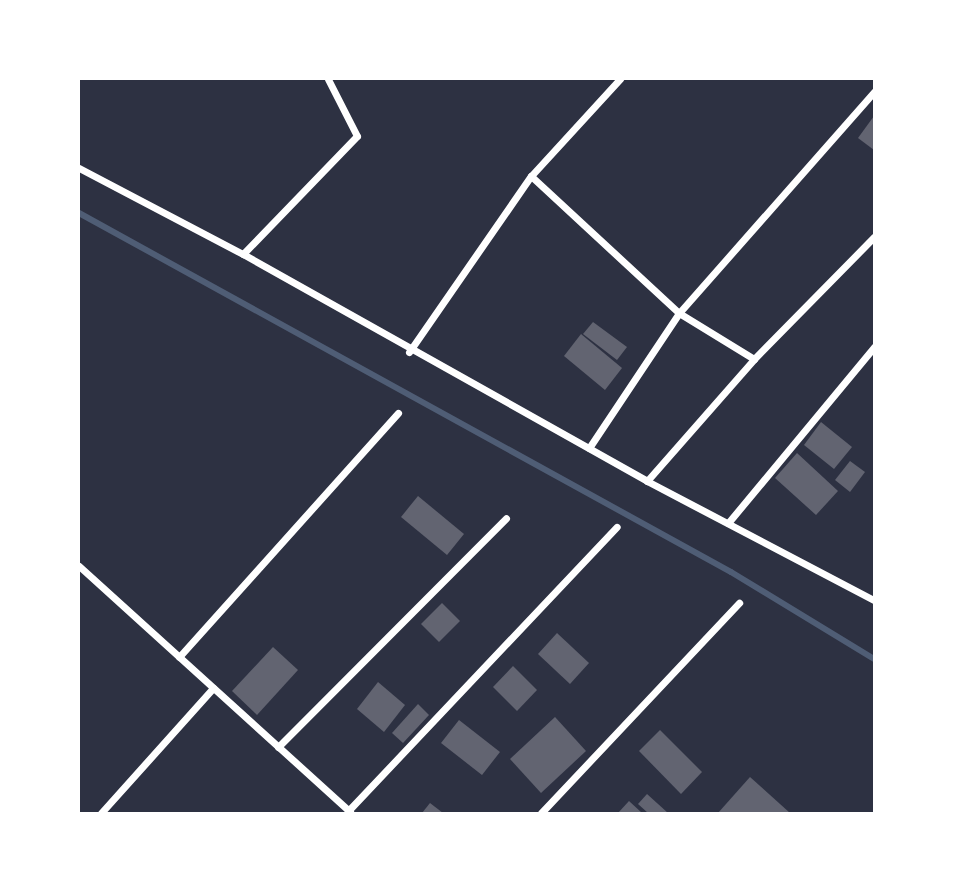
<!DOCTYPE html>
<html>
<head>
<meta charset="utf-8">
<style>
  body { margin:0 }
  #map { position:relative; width:953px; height:892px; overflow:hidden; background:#2d3142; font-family:"Titillium Web",sans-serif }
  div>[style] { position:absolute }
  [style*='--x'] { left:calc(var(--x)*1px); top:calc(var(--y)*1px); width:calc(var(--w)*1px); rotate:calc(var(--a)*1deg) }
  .stream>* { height:6px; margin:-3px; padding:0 3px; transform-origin:3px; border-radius:3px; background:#4f5d75 }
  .building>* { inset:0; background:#626471 }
  .minor>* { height:7px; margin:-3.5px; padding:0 3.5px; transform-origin:3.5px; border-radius:3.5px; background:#fff }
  span { translate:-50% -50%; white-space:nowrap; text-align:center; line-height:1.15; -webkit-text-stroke:5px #fff; paint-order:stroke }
  .frame { position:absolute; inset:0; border:80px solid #fff; pointer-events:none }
</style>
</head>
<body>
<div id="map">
  <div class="stream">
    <div style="--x:79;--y:213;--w:744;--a:28.84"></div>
    <div style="--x:731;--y:572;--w:167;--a:31.3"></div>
  </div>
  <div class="building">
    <div style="clip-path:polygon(874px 116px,874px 150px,858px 138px)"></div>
    <div style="clip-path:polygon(593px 322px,627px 347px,617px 360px,583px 334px)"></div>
    <div style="clip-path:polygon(581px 334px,622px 368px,605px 390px,564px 356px)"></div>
    <div style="clip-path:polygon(821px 422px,852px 447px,834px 469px,804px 445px)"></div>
    <div style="clip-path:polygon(797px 453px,838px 491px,816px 515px,775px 478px)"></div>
    <div style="clip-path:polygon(850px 461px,865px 472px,850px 492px,835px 480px)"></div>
    <div style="clip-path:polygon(418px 496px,464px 534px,447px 555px,401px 517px)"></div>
    <div style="clip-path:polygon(442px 603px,460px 621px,439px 642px,421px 624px)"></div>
    <div style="clip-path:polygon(557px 633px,589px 663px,570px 684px,538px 654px)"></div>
    <div style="clip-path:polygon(273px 647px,298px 670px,257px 715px,232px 691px)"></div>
    <div style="clip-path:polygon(513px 666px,537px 690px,517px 711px,493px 687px)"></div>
    <div style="clip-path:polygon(378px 682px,405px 705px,384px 732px,357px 709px)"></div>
    <div style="clip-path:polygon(418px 704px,429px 715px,403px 743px,392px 733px)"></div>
    <div style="clip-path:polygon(555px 717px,586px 751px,541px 793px,510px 759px)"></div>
    <div style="clip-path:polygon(459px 720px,500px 752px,482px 775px,441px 743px)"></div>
    <div style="clip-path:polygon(660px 730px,702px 772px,681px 794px,639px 751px)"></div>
    <div style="clip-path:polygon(750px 777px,790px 813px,718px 813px)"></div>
    <div style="clip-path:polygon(647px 794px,668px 813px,648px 813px,638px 804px)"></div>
    <div style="clip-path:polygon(629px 801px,642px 813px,618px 813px)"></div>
    <div style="clip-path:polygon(430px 803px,443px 813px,422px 813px)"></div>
  </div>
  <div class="minor">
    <div style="--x:79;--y:168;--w:185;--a:27.7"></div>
    <div style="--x:243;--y:254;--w:463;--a:29.3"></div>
    <div style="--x:647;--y:481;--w:256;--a:27.7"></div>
    <div style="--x:531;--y:176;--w:202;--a:42.8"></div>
    <div style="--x:679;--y:313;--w:88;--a:31.5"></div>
    <div style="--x:243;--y:254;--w:164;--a:-46"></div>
    <div style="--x:357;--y:136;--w:64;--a:-117"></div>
    <div style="--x:409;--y:352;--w:214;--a:-55.3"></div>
    <div style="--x:531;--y:176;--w:132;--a:-47.5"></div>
    <div style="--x:589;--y:448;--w:162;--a:-56.3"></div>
    <div style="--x:679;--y:313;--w:295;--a:-48.6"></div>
    <div style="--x:647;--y:481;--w:162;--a:-48.7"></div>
    <div style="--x:754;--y:359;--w:171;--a:-45.5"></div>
    <div style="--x:728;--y:523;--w:229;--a:-50.3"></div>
    <div style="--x:79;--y:566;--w:366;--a:42.2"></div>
    <div style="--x:179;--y:657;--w:328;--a:-48.1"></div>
    <div style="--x:278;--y:747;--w:323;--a:-45.1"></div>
    <div style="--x:348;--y:811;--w:391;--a:-46.6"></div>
    <div style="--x:101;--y:813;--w:168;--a:-48.1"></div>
    <div style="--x:541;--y:813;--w:289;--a:-46.7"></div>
  </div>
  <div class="frame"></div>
</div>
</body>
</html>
